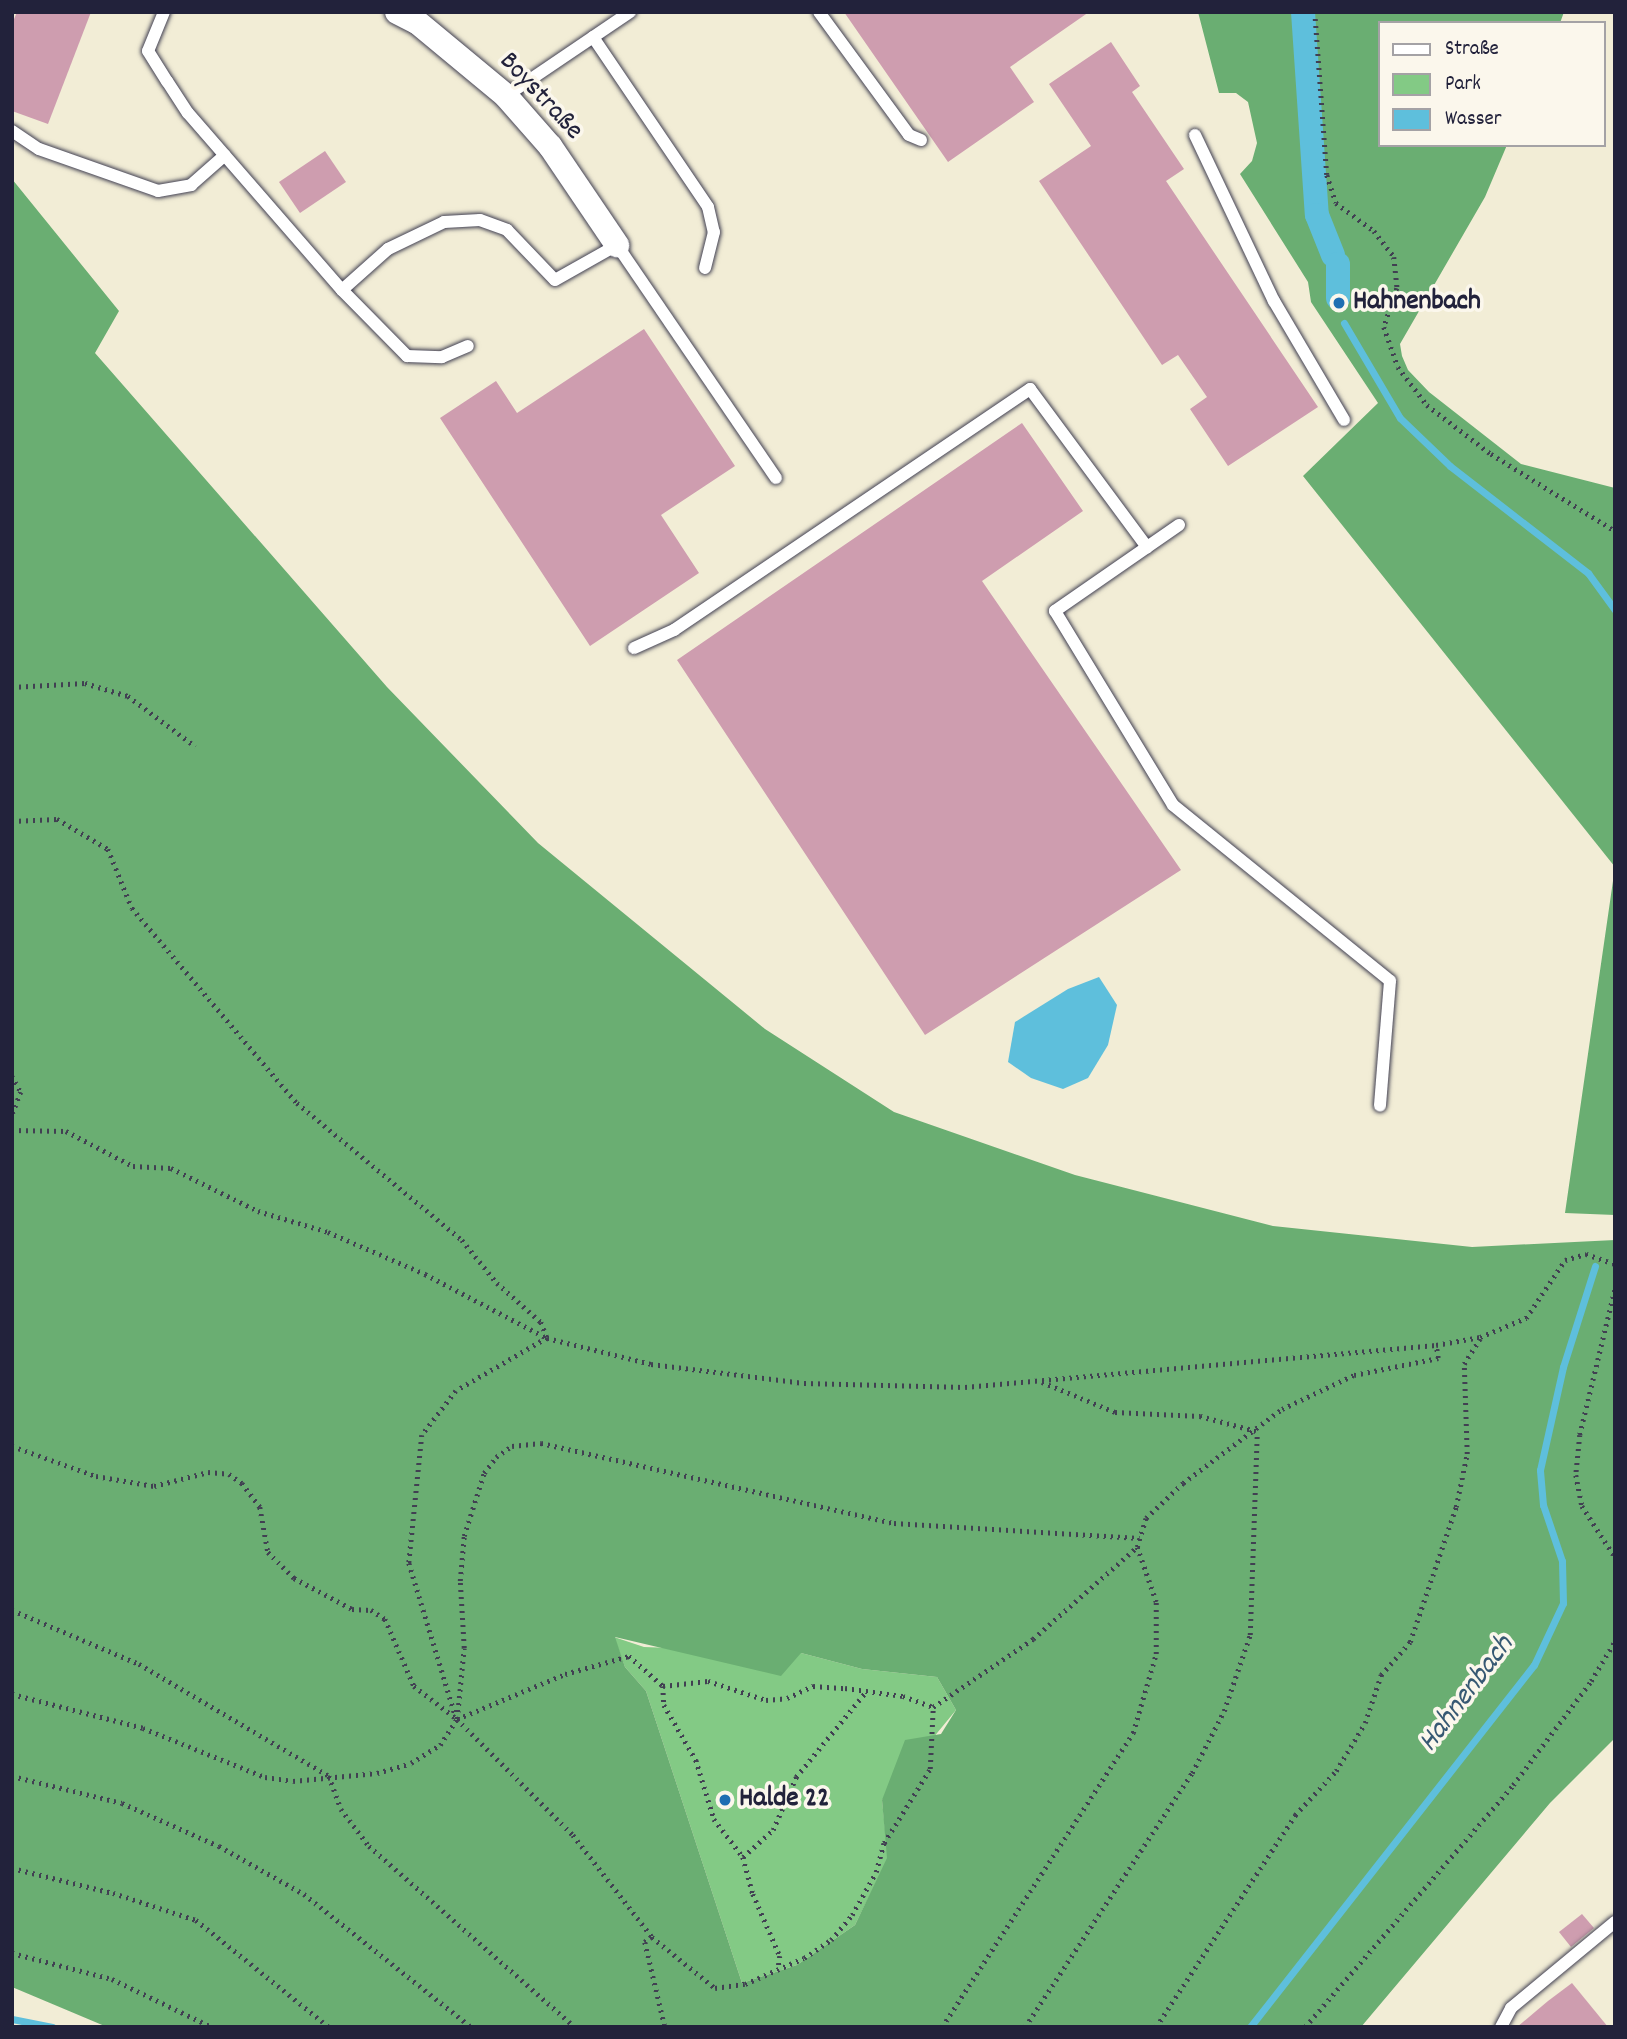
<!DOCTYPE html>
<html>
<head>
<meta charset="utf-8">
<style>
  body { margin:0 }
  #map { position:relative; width:1627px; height:2039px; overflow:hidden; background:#f2edd6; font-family:Dekko,sans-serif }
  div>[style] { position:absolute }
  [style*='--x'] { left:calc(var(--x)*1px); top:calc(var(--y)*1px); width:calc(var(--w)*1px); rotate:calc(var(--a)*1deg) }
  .green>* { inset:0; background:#83ca85 }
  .forest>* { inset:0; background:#6aae72 }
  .water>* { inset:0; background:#5ebfdc }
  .stream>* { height:7px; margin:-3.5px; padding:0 3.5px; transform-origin:3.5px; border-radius:3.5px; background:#5ebfdc }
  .canal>* { height:24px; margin:-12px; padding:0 12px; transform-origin:12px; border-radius:12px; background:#5ebfdc }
  .building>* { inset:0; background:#ce9daf }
  .path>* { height:4.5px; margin-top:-2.25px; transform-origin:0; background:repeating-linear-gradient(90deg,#414052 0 2px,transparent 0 7px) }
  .roads { filter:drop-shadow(0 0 2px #414052) drop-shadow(0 0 2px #414052) }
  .service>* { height:12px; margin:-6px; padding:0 6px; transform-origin:6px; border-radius:6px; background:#fff }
  .minor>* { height:24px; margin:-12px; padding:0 12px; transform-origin:12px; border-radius:12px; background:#fff }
  .dots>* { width:19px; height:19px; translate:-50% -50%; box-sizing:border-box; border:4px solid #fbf7ec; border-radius:50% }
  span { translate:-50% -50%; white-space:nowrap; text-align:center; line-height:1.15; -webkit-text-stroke:7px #fbf7ec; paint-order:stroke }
  .street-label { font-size:28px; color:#22223b }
  .poi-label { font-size:28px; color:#22223b; font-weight:700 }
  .left { translate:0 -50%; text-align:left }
  .water-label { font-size:30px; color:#375973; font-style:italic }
  .frame { position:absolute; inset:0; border:14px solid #22223b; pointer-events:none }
  .legend { position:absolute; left:1378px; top:21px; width:228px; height:126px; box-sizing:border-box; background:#fbf7ec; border:2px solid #a4a2a5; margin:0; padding:9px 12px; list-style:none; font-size:21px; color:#22223b }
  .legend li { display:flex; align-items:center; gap:14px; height:35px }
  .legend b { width:35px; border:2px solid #a4a2a5 }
</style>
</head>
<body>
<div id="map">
  <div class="green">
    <div style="clip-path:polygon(614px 1637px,644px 1647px,801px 1653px,862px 1669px,937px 1677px,956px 1710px,882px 1800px,888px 1858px,855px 1925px,797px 1965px,742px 1983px,646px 1691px,625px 1667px)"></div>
  </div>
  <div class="forest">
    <div style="clip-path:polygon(1198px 12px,1564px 12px,1560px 23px,1380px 23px,1380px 145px,1507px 145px,1485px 197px,1400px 344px,1402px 356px,1408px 370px,1429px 392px,1521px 464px,1615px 488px,1615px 1215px,1565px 1213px,1615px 867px,1303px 476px,1378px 403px,1311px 302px,1308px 282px,1240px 174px,1252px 161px,1257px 143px,1248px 102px,1236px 93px,1219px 93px)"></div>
    <div style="clip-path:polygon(evenodd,12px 179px,119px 311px,95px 353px,387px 687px,538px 843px,765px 1029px,894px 1112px,1075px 1175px,1273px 1226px,1472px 1247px,1615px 1240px,1615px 1738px,1550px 1803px,1361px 2027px,107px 2027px,12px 1987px,12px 179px,615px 1637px,781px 1676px,801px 1653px,862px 1669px,937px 1677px,956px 1710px,941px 1734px,905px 1740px,882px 1800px,887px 1858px,855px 1925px,797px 1965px,742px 1983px,646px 1691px,625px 1667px,615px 1637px)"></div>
  </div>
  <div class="water">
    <div style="clip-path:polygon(1099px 977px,1117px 1005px,1108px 1045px,1088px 1078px,1063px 1089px,1031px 1078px,1008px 1062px,1015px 1022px,1068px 989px)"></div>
  </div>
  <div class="stream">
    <div style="--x:1344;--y:323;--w:110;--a:59.5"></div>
    <div style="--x:1400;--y:418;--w:69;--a:43.8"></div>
    <div style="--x:1450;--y:466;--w:175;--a:37.8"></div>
    <div style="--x:1588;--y:573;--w:46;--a:53.9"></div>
    <div style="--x:12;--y:2019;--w:41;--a:11.3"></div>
    <div style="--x:1250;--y:2027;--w:460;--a:-51.9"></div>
    <div style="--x:1534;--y:1665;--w:68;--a:-64.9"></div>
    <div style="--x:1563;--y:1603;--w:42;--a:-91.4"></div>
    <div style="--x:1562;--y:1561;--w:59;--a:-108.7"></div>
    <div style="--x:1543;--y:1505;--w:35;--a:-95"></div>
    <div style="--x:1540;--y:1470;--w:106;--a:-77.4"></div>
    <div style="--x:1563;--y:1367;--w:106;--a:-72.4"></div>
  </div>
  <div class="canal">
    <div style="--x:1303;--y:12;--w:203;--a:86.1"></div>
    <div style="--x:1317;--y:215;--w:43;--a:68.2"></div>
    <div style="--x:1338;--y:264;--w:34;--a:90"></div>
  </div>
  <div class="building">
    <div style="clip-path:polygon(17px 12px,91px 12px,48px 124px,12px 111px,12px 24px)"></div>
    <div style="clip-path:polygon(844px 12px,1089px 12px,1010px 67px,1034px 102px,948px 162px)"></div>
    <div style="clip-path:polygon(1111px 42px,1140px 86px,1132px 92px,1184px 169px,1166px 181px,1318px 407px,1228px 466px,1190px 409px,1207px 397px,1178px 355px,1162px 365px,1039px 181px,1091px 146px,1049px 84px)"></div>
    <div style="clip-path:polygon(325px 151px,346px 182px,300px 213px,279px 182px)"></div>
    <div style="clip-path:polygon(644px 329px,735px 466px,661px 515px,699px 573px,590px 646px,440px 418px,496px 381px,517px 413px)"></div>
    <div style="clip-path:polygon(1022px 423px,1083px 511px,982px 581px,1181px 870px,925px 1035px,677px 660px)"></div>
    <div style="clip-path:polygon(1582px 1914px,1594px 1928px,1571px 1947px,1559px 1932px)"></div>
    <div style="clip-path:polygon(1572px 1983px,1608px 2027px,1517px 2027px,1548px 2001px)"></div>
  </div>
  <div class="path">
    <div style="--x:1315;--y:12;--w:163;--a:85.8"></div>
    <div style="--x:1327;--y:175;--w:29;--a:72"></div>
    <div style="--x:1336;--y:203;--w:47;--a:36.4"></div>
    <div style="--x:1374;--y:231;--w:33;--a:52"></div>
    <div style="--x:1394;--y:257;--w:31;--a:84"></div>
    <div style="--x:1397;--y:288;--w:41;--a:108.4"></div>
    <div style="--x:1384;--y:327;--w:42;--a:70.7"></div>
    <div style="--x:1398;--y:367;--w:48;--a:52.7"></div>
    <div style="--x:1427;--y:405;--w:81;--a:37.4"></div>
    <div style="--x:1491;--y:454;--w:146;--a:31.8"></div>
    <div style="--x:12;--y:687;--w:73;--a:-3.1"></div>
    <div style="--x:85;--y:683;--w:45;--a:16.8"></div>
    <div style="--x:128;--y:696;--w:84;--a:36.7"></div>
    <div style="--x:12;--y:821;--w:45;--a:-2.5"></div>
    <div style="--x:57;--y:819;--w:59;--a:30.5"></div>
    <div style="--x:108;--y:849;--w:64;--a:67.9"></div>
    <div style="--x:132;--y:908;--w:255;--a:49.8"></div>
    <div style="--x:297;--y:1103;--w:214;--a:39.7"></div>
    <div style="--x:462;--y:1240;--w:55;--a:50.9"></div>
    <div style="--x:497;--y:1283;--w:59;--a:41.6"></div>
    <div style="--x:541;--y:1322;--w:17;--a:69"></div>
    <div style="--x:547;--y:1338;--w:105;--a:149.8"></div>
    <div style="--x:456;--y:1391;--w:56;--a:127.7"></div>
    <div style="--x:422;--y:1435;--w:129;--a:95.8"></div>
    <div style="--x:409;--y:1563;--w:162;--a:73.1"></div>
    <div style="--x:12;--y:1076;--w:18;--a:61"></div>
    <div style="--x:21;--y:1092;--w:26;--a:111"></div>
    <div style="--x:12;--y:1130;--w:54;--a:1.1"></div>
    <div style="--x:66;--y:1131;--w:76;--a:27.6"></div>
    <div style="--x:133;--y:1166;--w:38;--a:3"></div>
    <div style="--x:171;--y:1168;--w:97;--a:26.3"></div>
    <div style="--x:258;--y:1211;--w:73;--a:16.7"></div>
    <div style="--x:328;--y:1232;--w:106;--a:23.4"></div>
    <div style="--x:425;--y:1274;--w:138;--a:27.7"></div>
    <div style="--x:547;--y:1338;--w:107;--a:14"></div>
    <div style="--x:651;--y:1364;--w:154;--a:7.1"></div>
    <div style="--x:804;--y:1383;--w:161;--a:1.4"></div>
    <div style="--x:965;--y:1387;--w:473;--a:-5.1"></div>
    <div style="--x:1615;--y:1290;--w:149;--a:103.6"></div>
    <div style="--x:1580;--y:1435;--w:40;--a:95.7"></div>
    <div style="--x:1576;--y:1475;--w:32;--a:79"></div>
    <div style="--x:1582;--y:1506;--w:61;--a:57.1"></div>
    <div style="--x:1042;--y:1382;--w:79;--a:22.3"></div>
    <div style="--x:1115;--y:1412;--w:85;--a:2.7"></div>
    <div style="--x:1200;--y:1416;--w:58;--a:15"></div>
    <div style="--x:12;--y:1446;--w:89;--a:19.7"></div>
    <div style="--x:96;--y:1476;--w:59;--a:9.8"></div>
    <div style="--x:154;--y:1486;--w:56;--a:-14.5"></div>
    <div style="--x:208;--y:1472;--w:21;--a:5"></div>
    <div style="--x:229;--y:1474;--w:16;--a:35"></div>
    <div style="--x:242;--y:1483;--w:30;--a:53"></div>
    <div style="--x:260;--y:1507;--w:46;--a:79.9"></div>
    <div style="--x:268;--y:1552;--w:37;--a:45"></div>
    <div style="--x:294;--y:1578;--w:66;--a:28.1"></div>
    <div style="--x:352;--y:1609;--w:19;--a:3"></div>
    <div style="--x:371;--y:1610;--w:17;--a:33"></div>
    <div style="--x:385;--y:1619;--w:73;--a:66.6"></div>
    <div style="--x:414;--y:1686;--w:54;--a:37.5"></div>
    <div style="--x:457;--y:1719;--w:164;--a:45"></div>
    <div style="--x:573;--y:1835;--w:129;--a:52.2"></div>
    <div style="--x:652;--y:1937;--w:81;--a:39"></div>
    <div style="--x:715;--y:1988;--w:30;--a:-8"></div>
    <div style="--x:745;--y:1984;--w:64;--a:-23.8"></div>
    <div style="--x:804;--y:1958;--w:32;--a:-34"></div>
    <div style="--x:831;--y:1940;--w:33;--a:-50"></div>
    <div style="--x:852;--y:1915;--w:49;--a:-60.8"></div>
    <div style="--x:876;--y:1872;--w:30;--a:-75"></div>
    <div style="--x:884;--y:1843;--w:87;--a:-58.1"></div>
    <div style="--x:930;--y:1769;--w:62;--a:-87.2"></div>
    <div style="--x:12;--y:1610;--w:138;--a:23"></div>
    <div style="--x:139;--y:1664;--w:221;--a:30.5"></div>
    <div style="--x:329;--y:1776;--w:35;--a:70"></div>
    <div style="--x:341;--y:1809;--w:46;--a:52.9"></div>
    <div style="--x:369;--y:1846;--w:274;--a:41.3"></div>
    <div style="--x:663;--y:1686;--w:45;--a:-6.3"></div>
    <div style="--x:708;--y:1681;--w:61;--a:18.1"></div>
    <div style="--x:766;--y:1700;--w:21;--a:-5"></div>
    <div style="--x:787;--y:1698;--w:29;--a:-25"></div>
    <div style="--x:813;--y:1686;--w:32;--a:4"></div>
    <div style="--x:845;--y:1688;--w:59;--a:7.9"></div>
    <div style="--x:903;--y:1696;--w:32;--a:20"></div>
    <div style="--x:12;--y:1694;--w:135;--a:14.5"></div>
    <div style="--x:143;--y:1728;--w:131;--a:21.9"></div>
    <div style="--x:265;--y:1777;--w:28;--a:8"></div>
    <div style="--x:293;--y:1781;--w:84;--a:-5.4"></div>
    <div style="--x:377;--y:1773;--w:35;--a:-16"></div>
    <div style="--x:411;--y:1763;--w:34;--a:-32"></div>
    <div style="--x:440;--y:1745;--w:31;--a:-57"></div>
    <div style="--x:457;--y:1719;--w:71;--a:-84.4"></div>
    <div style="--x:464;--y:1648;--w:67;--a:-93.4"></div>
    <div style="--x:460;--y:1581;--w:45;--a:-84.9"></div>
    <div style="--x:464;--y:1536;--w:66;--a:-72.4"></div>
    <div style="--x:484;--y:1473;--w:20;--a:-53"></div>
    <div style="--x:496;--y:1457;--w:19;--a:-35"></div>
    <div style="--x:512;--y:1446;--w:29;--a:-6"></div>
    <div style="--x:541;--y:1443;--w:362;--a:12.8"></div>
    <div style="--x:894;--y:1523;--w:246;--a:3.5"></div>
    <div style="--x:933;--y:1707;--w:121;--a:-34.2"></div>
    <div style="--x:1033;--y:1639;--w:139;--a:-41.5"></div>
    <div style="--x:1137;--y:1547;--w:30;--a:-73"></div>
    <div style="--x:1146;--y:1518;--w:51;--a:-43.4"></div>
    <div style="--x:1183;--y:1483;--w:124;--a:-36.8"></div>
    <div style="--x:1282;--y:1409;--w:80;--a:-25.3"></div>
    <div style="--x:1354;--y:1375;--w:86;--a:-11.4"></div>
    <div style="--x:1438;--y:1358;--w:13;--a:-99"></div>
    <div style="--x:1436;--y:1345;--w:45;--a:-10.3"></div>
    <div style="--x:1480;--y:1337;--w:50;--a:-22.4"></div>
    <div style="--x:1526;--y:1318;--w:70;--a:-56.1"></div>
    <div style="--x:1565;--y:1260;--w:22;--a:-16"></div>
    <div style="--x:1586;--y:1254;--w:31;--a:19"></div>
    <div style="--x:457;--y:1719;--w:117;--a:-22.6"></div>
    <div style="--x:565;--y:1674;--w:66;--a:-15.7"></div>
    <div style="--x:629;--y:1656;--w:45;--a:41.4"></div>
    <div style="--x:663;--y:1686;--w:19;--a:87"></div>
    <div style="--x:664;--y:1705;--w:64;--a:59.8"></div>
    <div style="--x:696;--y:1760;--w:62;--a:73"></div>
    <div style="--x:714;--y:1819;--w:48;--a:52.7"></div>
    <div style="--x:743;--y:1857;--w:38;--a:75"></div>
    <div style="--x:753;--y:1894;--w:68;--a:66.5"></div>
    <div style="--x:780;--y:1956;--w:14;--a:98"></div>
    <div style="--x:12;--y:1776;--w:113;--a:13.8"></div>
    <div style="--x:122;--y:1803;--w:106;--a:23.9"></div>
    <div style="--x:219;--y:1846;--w:98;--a:29.5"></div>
    <div style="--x:304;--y:1894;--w:213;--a:38.5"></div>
    <div style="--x:743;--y:1857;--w:40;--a:-42"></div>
    <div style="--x:773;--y:1830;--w:58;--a:-66.5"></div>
    <div style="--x:796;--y:1777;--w:109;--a:-50.6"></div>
    <div style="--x:12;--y:1868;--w:104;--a:13.9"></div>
    <div style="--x:113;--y:1893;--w:87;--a:18"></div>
    <div style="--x:196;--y:1920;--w:171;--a:38.8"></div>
    <div style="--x:652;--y:1937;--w:9;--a:144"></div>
    <div style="--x:645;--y:1942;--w:87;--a:76.8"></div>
    <div style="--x:12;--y:1953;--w:103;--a:14.6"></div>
    <div style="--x:112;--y:1979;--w:111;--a:25.6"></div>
    <div style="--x:942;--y:2027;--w:351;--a:-57"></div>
    <div style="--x:1133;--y:1733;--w:82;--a:-73.8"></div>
    <div style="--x:1156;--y:1654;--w:52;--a:-90"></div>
    <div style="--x:1156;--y:1602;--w:58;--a:-109.1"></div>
    <div style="--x:1025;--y:2027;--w:304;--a:-56.7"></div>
    <div style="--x:1192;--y:1773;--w:70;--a:-62.7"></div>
    <div style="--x:1224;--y:1711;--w:80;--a:-71.1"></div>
    <div style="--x:1250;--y:1635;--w:203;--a:-88"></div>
    <div style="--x:1156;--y:2027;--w:254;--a:-56.7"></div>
    <div style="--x:1295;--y:1815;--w:60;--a:-47"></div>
    <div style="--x:1336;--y:1771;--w:56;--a:-58.9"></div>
    <div style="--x:1365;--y:1723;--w:51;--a:-71.6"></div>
    <div style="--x:1381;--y:1675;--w:44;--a:-48.7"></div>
    <div style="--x:1410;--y:1642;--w:143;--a:-71.2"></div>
    <div style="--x:1456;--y:1507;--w:54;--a:-78.3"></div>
    <div style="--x:1467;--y:1454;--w:90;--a:-91.9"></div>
    <div style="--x:1464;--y:1364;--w:31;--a:-58"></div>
    <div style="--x:1305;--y:2027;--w:319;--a:-49.3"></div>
    <div style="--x:1513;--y:1785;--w:130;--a:-53.1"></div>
    <div style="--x:1591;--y:1681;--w:47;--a:-59"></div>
  </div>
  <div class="roads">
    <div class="service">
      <div style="--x:164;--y:12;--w:42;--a:112.3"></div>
      <div style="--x:148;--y:51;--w:36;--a:58"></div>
      <div style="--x:167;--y:81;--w:38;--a:57"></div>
      <div style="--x:188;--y:113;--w:235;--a:49"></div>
      <div style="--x:342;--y:290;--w:62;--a:-41.7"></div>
      <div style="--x:388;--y:249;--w:62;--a:-25.7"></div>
      <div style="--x:444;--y:222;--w:36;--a:-3"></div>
      <div style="--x:480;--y:220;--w:29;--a:20"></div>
      <div style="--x:507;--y:230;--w:69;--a:46.2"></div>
      <div style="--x:555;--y:280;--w:71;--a:-29.4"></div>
      <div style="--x:617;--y:245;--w:282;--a:55.7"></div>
      <div style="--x:819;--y:12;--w:152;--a:53.8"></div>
      <div style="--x:909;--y:135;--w:13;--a:23"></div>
      <div style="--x:593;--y:37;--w:205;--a:55.9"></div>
      <div style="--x:708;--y:207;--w:26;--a:77"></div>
      <div style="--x:714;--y:232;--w:37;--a:104"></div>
      <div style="--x:506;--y:96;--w:150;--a:-34.1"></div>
      <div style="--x:12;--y:131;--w:32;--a:34"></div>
      <div style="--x:39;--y:149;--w:126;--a:19.4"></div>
      <div style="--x:158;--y:191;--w:34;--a:-10"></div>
      <div style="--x:191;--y:185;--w:45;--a:-41.4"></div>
      <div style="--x:1195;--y:135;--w:184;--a:64.6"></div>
      <div style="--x:1274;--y:301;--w:138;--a:59.5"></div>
      <div style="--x:342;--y:290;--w:93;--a:45.4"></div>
      <div style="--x:407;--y:356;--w:35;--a:2"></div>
      <div style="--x:442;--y:357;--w:28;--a:-23"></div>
      <div style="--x:1179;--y:525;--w:151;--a:145.3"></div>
      <div style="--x:1055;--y:611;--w:227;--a:58.7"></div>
      <div style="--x:1173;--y:805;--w:279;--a:39"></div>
      <div style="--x:1390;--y:981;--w:125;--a:94.6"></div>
      <div style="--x:634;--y:648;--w:44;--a:-24.2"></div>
      <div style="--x:674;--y:630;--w:430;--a:-34.1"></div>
      <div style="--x:1030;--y:389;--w:197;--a:53.5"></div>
      <div style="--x:1501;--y:2027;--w:21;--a:-62"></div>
      <div style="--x:1511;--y:2008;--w:135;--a:-39.6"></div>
    </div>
    <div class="minor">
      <div style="--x:397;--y:12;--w:22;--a:27"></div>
      <div style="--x:417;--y:22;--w:116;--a:39.7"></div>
      <div style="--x:506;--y:96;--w:67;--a:48.7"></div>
      <div style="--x:550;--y:146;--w:120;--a:55.9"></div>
    </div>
  </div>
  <div class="dots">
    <div style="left:1339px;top:303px;background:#1f6fb2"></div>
    <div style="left:725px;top:1800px;background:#1f6fb2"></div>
  </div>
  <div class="street-label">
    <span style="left:540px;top:97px;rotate:47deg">Boystraße</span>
  </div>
  <div class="poi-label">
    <span class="left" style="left:1353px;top:303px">Hahnenbach</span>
    <span class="left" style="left:739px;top:1800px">Halde 22</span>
  </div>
  <div class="water-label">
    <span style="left:1468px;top:1695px;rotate:-53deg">Hahnenbach</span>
  </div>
  <div class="frame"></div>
  <ul class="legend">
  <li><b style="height:9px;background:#fff"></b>Straße</li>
  <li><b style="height:19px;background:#83ca85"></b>Park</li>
  <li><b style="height:19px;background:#5ebfdc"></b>Wasser</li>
  </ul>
</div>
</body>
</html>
